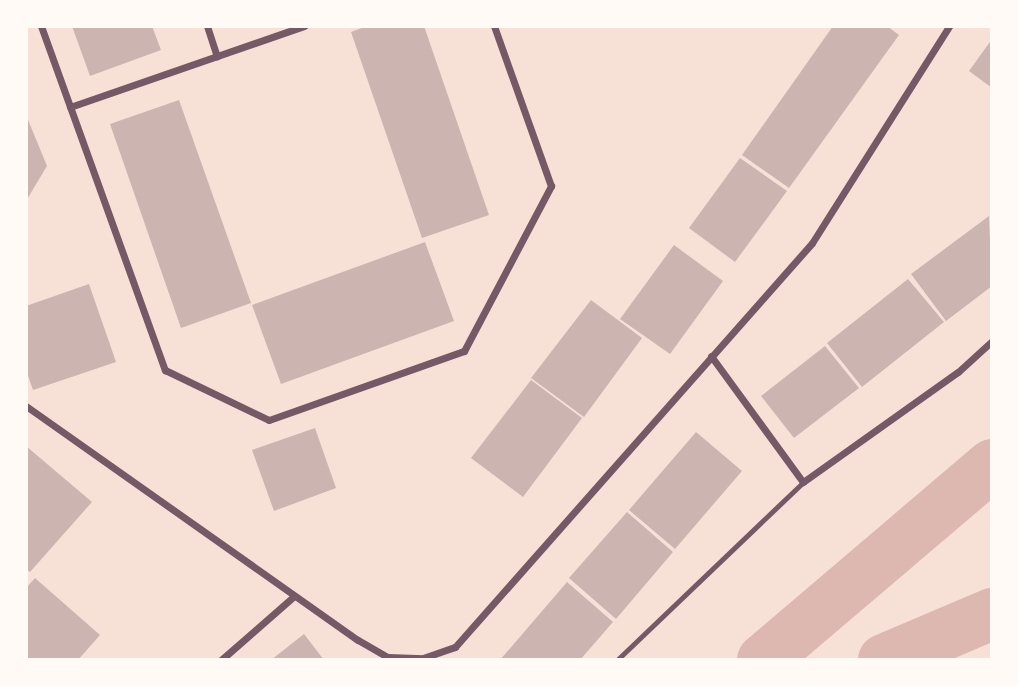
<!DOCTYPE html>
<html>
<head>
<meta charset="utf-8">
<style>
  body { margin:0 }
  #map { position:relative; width:1018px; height:686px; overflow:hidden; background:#f7e1d7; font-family:Rubik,sans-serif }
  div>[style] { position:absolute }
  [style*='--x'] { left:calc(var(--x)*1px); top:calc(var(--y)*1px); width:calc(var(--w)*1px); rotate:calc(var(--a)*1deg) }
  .river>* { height:52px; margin:-26px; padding:0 26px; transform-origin:26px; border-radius:26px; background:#dcb8b0 }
  .building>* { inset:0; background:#ccb4b1 }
  .service>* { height:5px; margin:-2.5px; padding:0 2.5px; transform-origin:2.5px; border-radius:2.5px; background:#755966 }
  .minor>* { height:7px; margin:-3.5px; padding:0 3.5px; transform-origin:3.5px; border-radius:3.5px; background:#755966 }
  span { translate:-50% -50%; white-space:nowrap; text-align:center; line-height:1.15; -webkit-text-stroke:5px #fffaf5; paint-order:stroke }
  .frame { position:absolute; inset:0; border:28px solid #fffaf5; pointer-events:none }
</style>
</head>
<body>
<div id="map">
  <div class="river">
    <div style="--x:763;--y:660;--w:301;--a:-40.4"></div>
    <div style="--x:884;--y:660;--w:117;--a:-23.1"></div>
  </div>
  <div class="building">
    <div style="clip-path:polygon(72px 26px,152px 26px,161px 50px,90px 76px)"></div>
    <div style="clip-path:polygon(367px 26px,424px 26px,489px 215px,422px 238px,351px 32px)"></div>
    <div style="clip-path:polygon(833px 26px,887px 26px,899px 35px,789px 188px,742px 155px)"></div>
    <div style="clip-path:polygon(992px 39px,992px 88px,969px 71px)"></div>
    <div style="clip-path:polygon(179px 100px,251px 303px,181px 328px,110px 124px)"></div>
    <div style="clip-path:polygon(26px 115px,47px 166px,26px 201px)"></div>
    <div style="clip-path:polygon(740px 158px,787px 191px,735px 262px,689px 228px)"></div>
    <div style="clip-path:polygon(989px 216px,992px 286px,946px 321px,911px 274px)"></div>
    <div style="clip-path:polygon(425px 242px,454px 321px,281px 384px,252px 305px)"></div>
    <div style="clip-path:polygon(674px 245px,723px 281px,670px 354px,620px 319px)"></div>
    <div style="clip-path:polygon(908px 279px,944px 322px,862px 387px,827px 343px)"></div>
    <div style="clip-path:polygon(89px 284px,116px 362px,33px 390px,26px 370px,26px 306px)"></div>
    <div style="clip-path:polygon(591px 300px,642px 338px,584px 417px,531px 378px)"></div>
    <div style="clip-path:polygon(825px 346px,859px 388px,794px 438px,761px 396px)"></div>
    <div style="clip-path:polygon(531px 380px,582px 418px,523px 497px,471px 458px)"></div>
    <div style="clip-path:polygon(315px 428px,336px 488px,274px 511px,252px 450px)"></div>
    <div style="clip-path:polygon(696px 432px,742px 471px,675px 549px,629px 510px)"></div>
    <div style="clip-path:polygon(26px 446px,92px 502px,30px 572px,26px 569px)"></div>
    <div style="clip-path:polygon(627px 512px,673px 552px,616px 619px,569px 578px)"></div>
    <div style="clip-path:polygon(35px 578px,100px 635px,78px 660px,26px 660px,26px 588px)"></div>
    <div style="clip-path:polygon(567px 582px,613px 622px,580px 660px,500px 660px)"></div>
    <div style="clip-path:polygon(304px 634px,324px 660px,271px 660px)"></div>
  </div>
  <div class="service">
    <div style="--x:617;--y:660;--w:257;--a:-43.7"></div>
  </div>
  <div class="minor">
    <div style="--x:41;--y:26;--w:366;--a:70.2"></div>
    <div style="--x:165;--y:370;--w:115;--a:25.7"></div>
    <div style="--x:269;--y:420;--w:207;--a:-19.5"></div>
    <div style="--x:464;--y:351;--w:187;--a:-62.2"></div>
    <div style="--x:551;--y:186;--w:170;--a:-109.6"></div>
    <div style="--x:207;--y:26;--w:32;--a:72"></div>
    <div style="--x:70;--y:107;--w:248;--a:-19.1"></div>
    <div style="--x:711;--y:356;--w:156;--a:53.9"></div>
    <div style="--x:803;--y:482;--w:190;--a:-35.4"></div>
    <div style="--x:958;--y:372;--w:46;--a:-42.4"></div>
    <div style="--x:26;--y:406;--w:406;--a:35.2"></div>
    <div style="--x:358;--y:640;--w:34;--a:30"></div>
    <div style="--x:388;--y:657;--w:35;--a:2"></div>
    <div style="--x:423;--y:658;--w:34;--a:-19"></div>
    <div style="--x:455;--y:647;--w:539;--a:-48.53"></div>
    <div style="--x:812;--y:243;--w:257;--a:-57.7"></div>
    <div style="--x:221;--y:660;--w:97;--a:-41.2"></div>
  </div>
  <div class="frame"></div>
</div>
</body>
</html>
